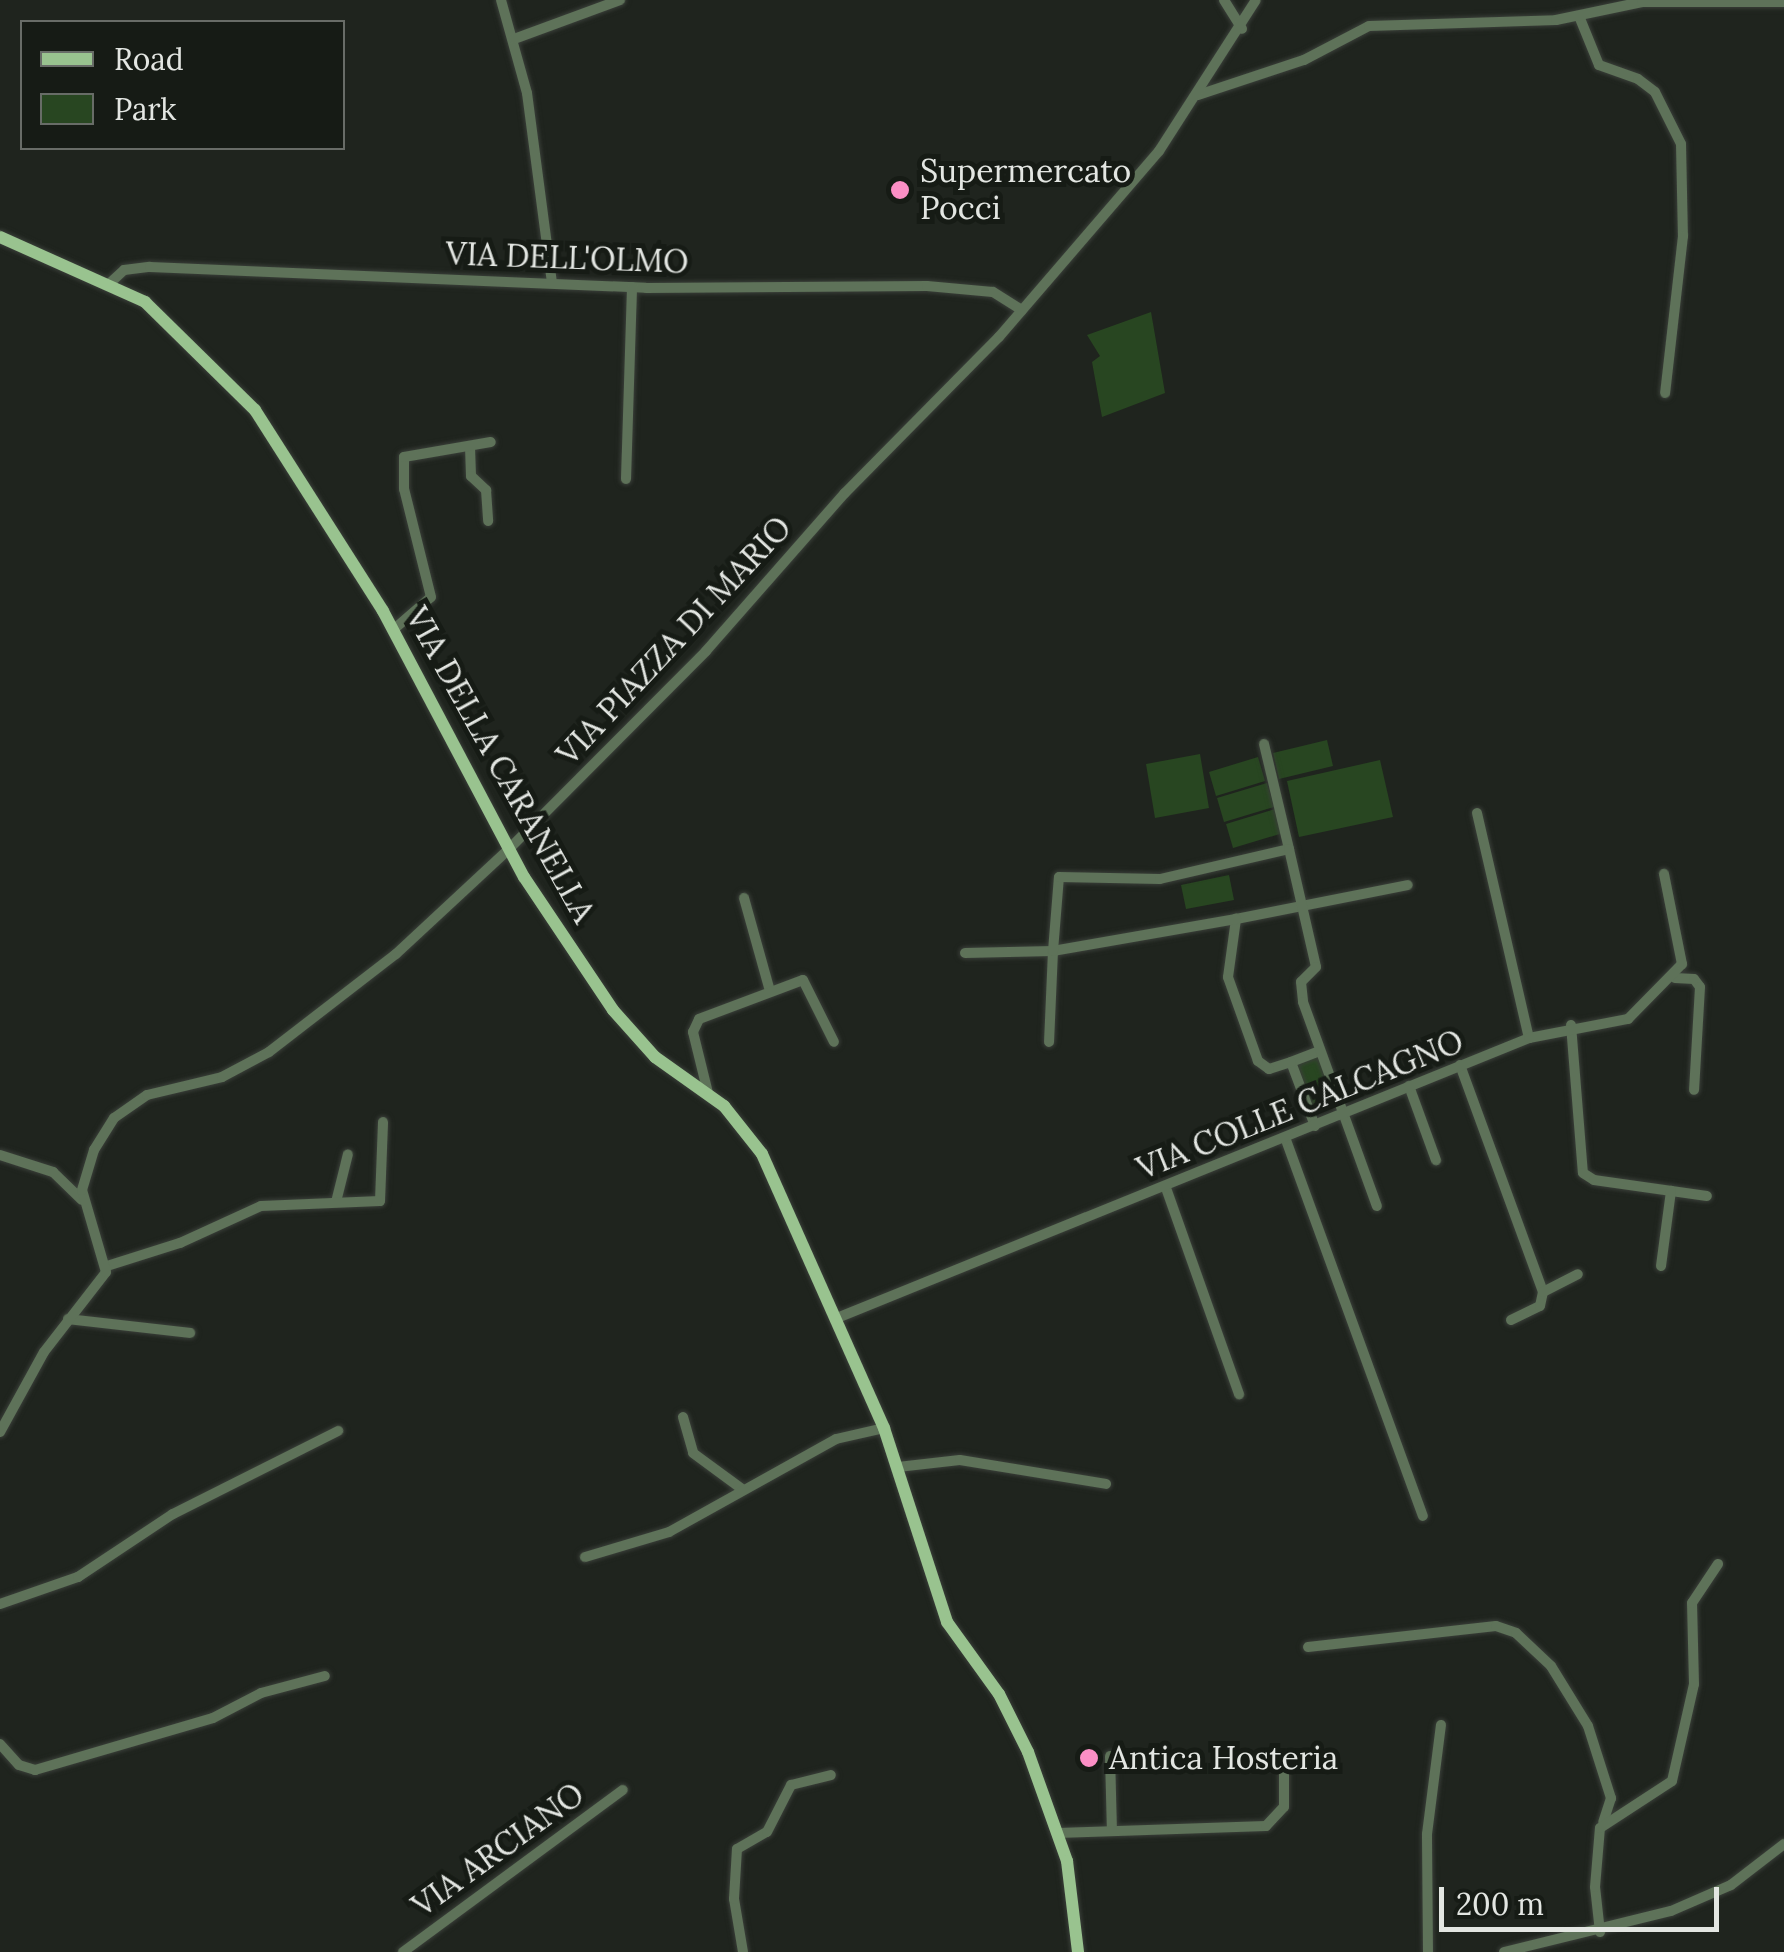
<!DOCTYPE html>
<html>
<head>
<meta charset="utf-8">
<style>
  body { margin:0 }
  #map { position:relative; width:1784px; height:1952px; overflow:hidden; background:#1f241e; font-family:Lora,serif }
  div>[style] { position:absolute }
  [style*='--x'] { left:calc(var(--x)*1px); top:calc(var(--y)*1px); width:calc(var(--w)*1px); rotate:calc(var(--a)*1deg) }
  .green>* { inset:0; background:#284621 }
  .roads { filter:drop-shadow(0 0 2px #3a3f39) drop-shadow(0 0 2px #3a3f39) }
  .minor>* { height:10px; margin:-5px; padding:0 5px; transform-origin:5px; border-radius:5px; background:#5e7259 }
  .major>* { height:12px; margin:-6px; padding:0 6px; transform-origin:6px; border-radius:6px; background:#99c38f }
  .dots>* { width:28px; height:28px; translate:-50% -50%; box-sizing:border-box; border:5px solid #161b15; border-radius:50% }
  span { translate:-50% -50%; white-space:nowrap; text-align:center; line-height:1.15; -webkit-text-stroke:10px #161b15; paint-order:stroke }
  .poi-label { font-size:32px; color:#e3e6e2 }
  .left { translate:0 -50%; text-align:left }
  .street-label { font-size:32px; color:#e3e6e2 }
  .legend { position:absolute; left:20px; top:20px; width:325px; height:130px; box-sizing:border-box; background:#161b15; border:2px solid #686c67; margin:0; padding:12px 18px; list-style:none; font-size:30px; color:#e3e6e2 }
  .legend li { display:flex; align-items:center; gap:20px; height:50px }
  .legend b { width:50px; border:2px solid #686c67 }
  .scale { position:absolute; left:1439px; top:1887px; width:280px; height:45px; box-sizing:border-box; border:5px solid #e3e6e2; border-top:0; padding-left:12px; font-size:30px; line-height:35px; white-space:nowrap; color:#e3e6e2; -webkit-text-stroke:8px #161b15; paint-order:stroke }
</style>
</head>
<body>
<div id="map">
  <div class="green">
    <div style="clip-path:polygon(1151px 312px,1165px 393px,1102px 417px,1092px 362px,1100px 356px,1087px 335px)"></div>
    <div style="clip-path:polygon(1327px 740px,1333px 766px,1279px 779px,1273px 753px)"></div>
    <div style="clip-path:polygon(1200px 754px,1209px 808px,1155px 818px,1146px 764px)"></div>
    <div style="clip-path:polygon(1258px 757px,1265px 781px,1216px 796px,1209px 772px)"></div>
    <div style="clip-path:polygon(1380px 760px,1393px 817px,1299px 837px,1287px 781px)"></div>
    <div style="clip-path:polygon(1267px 783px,1274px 807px,1224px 822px,1217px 798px)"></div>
    <div style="clip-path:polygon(1275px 809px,1283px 833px,1233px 848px,1226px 824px)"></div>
    <div style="clip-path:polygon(1229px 875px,1234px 900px,1186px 909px,1181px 885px)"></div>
    <div style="clip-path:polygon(1318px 1054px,1337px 1106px,1313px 1115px,1294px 1063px)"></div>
  </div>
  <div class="roads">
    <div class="minor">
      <div style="--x:501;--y:0;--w:97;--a:74.4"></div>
      <div style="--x:527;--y:93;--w:191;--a:82.5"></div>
      <div style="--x:1224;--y:0;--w:34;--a:58"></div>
      <div style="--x:1579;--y:16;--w:53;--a:67.8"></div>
      <div style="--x:1599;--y:65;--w:41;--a:19.7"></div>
      <div style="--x:1638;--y:79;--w:21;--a:37"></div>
      <div style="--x:1655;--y:92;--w:58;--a:63.4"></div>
      <div style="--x:1681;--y:144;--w:92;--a:88.8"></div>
      <div style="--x:1683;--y:236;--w:158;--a:96.5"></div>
      <div style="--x:514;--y:39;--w:113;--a:-20.2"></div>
      <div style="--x:1198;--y:95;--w:112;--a:-18.3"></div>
      <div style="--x:1304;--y:60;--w:73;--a:-27.6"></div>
      <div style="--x:1369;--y:26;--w:187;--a:-1.8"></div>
      <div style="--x:1556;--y:20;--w:88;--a:-11.8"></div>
      <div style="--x:1642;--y:2;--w:142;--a:0"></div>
      <div style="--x:110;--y:283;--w:19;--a:-43"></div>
      <div style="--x:124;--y:270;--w:26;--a:-7"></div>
      <div style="--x:150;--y:267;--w:496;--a:2.4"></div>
      <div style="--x:646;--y:288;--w:281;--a:-0.4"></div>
      <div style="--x:927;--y:286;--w:66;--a:5.2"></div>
      <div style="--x:993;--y:292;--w:34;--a:32"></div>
      <div style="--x:470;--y:447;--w:29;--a:88"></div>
      <div style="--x:471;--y:476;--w:21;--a:43"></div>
      <div style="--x:486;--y:490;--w:31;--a:86"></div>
      <div style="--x:626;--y:479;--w:192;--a:-88.2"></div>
      <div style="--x:393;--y:630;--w:50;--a:-41"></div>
      <div style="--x:431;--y:597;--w:111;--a:-104"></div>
      <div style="--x:404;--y:489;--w:32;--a:-90"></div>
      <div style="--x:404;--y:457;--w:88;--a:-9.8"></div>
      <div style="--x:1264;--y:744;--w:108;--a:76.6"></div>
      <div style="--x:1477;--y:813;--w:231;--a:77"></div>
      <div style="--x:744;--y:898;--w:97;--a:74.4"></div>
      <div style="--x:1236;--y:919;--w:175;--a:-11.2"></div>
      <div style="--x:965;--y:953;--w:88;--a:-1.3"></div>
      <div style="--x:1053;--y:951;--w:91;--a:92.5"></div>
      <div style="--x:1675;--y:978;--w:19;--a:3"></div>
      <div style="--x:1694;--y:979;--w:10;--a:53"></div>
      <div style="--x:1700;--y:987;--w:103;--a:93.3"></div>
      <div style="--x:1571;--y:1025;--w:148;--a:85.4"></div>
      <div style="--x:1583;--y:1173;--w:13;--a:32"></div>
      <div style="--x:1594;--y:1180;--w:114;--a:8.1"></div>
      <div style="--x:1291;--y:1062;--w:30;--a:-21"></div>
      <div style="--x:1460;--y:1065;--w:242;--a:69.9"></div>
      <div style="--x:1409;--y:1086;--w:79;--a:70"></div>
      <div style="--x:708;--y:1093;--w:63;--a:-103.8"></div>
      <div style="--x:693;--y:1032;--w:14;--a:-65"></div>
      <div style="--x:699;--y:1019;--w:111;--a:-20.6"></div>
      <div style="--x:803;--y:980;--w:69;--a:63.4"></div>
      <div style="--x:1315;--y:1126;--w:68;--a:-110.6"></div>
      <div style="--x:1291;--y:1062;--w:23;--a:162"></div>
      <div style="--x:1269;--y:1069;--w:14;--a:-144"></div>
      <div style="--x:1258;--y:1061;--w:89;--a:-109.7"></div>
      <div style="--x:1228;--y:977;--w:59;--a:-82.1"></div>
      <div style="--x:1236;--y:919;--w:186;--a:170.1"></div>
      <div style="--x:1053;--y:951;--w:74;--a:-85.4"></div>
      <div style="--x:1059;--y:877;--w:101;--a:1.1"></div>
      <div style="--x:1160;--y:879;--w:132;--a:-13.1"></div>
      <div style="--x:1289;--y:849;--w:121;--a:77.1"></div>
      <div style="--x:1316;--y:967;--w:21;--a:135"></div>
      <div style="--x:1301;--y:982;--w:20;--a:84"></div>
      <div style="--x:1303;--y:1002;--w:217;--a:70.1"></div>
      <div style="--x:1286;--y:1140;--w:400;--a:70"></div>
      <div style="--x:0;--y:1155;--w:56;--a:17.8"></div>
      <div style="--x:53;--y:1172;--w:40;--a:44"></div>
      <div style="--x:1166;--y:1188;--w:219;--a:70.5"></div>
      <div style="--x:336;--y:1202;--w:49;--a:-76"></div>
      <div style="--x:107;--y:1266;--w:77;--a:-17.5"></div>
      <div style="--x:180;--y:1243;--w:89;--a:-24.6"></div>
      <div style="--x:261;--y:1206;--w:119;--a:-2.4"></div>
      <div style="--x:380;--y:1201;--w:79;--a:-87.8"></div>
      <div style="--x:1661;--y:1266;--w:76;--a:-82.4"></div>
      <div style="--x:837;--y:1318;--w:747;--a:-22.03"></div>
      <div style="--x:1529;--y:1038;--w:101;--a:-10.9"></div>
      <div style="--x:1628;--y:1019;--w:77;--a:-45.5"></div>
      <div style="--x:1682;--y:964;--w:92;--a:-101.3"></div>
      <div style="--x:68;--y:1319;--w:123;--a:6.5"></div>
      <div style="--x:1511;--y:1320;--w:32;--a:-26"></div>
      <div style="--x:1540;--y:1306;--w:14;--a:-78"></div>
      <div style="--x:1543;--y:1292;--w:39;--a:-27"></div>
      <div style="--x:683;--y:1417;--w:37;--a:74"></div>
      <div style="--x:693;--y:1453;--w:61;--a:36.3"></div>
      <div style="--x:0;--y:1432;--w:91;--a:-61.2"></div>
      <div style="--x:44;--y:1352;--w:101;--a:-52.2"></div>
      <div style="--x:106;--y:1272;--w:85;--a:-106.3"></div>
      <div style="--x:82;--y:1190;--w:42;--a:-73.3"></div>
      <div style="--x:94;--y:1150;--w:38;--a:-58"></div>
      <div style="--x:114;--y:1118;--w:40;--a:-34.9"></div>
      <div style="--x:147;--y:1095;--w:77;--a:-13.5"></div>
      <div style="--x:222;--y:1077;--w:53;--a:-28"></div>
      <div style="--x:269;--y:1052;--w:160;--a:-37.7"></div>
      <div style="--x:396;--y:954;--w:154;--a:-42.9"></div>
      <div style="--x:509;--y:849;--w:279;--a:-45.1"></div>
      <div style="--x:706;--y:651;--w:210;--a:-48.7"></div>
      <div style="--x:845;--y:493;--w:219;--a:-45.4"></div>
      <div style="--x:999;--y:337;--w:245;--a:-49.3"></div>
      <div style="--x:1159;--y:151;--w:179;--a:-57.3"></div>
      <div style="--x:898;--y:1467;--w:62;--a:-6.4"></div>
      <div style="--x:960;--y:1460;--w:148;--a:9.3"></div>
      <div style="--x:585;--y:1557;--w:88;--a:-16.6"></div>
      <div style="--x:669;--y:1532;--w:191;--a:-29.1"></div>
      <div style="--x:836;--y:1439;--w:49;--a:-12.9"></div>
      <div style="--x:0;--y:1604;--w:83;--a:-19.1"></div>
      <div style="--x:78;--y:1577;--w:114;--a:-33.6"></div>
      <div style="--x:173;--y:1514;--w:185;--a:-26.7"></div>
      <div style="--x:1308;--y:1647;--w:189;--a:-6.4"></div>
      <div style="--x:1496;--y:1626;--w:21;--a:19"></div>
      <div style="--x:1516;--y:1633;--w:48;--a:43.3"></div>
      <div style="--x:1551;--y:1666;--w:70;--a:58.3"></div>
      <div style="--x:1588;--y:1726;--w:76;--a:72.3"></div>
      <div style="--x:1611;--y:1798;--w:25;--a:108"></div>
      <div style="--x:0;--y:1744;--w:28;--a:48"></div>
      <div style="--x:19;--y:1765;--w:17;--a:17"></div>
      <div style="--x:35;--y:1770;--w:185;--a:-16.3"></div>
      <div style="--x:213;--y:1718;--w:54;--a:-27.5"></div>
      <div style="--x:261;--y:1693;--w:66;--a:-14.9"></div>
      <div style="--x:1110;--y:1756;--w:75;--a:88.5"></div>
      <div style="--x:1058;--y:1833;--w:208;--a:-1.9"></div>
      <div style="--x:1266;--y:1826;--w:26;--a:-47"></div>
      <div style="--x:1284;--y:1807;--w:46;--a:-90"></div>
      <div style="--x:1600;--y:1932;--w:45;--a:-96.3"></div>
      <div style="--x:1595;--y:1887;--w:59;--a:-85.2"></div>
      <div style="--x:1600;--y:1828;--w:86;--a:-33.1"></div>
      <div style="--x:1672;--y:1781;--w:99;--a:-77.2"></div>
      <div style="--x:1694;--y:1684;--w:81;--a:-91.4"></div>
      <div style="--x:1692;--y:1603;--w:47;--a:-56.3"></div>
      <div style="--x:403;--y:1952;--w:273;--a:-36.4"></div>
      <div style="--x:743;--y:1952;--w:54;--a:-99.6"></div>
      <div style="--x:734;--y:1899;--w:50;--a:-86.6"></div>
      <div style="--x:737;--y:1849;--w:34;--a:-30"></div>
      <div style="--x:767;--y:1832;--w:53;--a:-62.9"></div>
      <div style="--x:791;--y:1785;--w:41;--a:-14"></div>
      <div style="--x:1428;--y:1952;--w:118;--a:-90.5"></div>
      <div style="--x:1427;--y:1834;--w:110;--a:-82.7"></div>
      <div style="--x:1504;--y:1952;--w:172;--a:-13.8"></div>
      <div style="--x:1671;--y:1911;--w:65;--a:-23.4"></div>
      <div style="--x:1731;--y:1885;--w:67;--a:-37.7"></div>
    </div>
    <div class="major">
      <div style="--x:0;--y:237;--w:159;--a:24.1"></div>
      <div style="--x:145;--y:302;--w:154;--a:44.5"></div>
      <div style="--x:255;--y:410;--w:238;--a:57.5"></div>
      <div style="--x:383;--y:611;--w:301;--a:62.1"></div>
      <div style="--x:524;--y:877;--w:160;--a:56.2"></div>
      <div style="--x:613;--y:1010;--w:63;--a:48.2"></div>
      <div style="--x:655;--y:1057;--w:85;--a:35.4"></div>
      <div style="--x:724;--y:1106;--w:61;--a:51.6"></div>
      <div style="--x:762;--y:1154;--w:300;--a:66"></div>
      <div style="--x:884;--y:1428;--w:204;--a:72"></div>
      <div style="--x:947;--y:1622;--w:89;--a:54.2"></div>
      <div style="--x:999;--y:1694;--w:65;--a:63.4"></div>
      <div style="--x:1028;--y:1752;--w:116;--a:70.3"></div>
      <div style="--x:1067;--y:1861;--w:92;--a:83.1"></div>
    </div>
  </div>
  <div class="dots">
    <div style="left:900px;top:190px;background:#fb8fc5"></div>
    <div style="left:1089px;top:1758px;background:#fb8fc5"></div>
  </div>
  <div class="poi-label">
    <span class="left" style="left:920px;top:190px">Supermercato<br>Pocci</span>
    <span class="left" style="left:1109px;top:1758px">Antica Hosteria</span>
  </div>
  <div class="street-label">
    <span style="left:567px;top:258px;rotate:2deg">VIA DELL'OLMO</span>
    <span style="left:674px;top:641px;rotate:-47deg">VIA PIAZZA DI MARIO</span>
    <span style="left:500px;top:765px;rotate:61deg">VIA DELLA CARANELLA</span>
    <span style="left:1300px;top:1105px;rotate:-22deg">VIA COLLE CALCAGNO</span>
    <span style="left:498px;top:1850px;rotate:-36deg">VIA ARCIANO</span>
  </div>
  <ul class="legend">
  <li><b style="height:12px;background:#99c38f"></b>Road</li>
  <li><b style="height:28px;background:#284621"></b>Park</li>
  </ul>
  <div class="scale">200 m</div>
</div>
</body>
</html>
